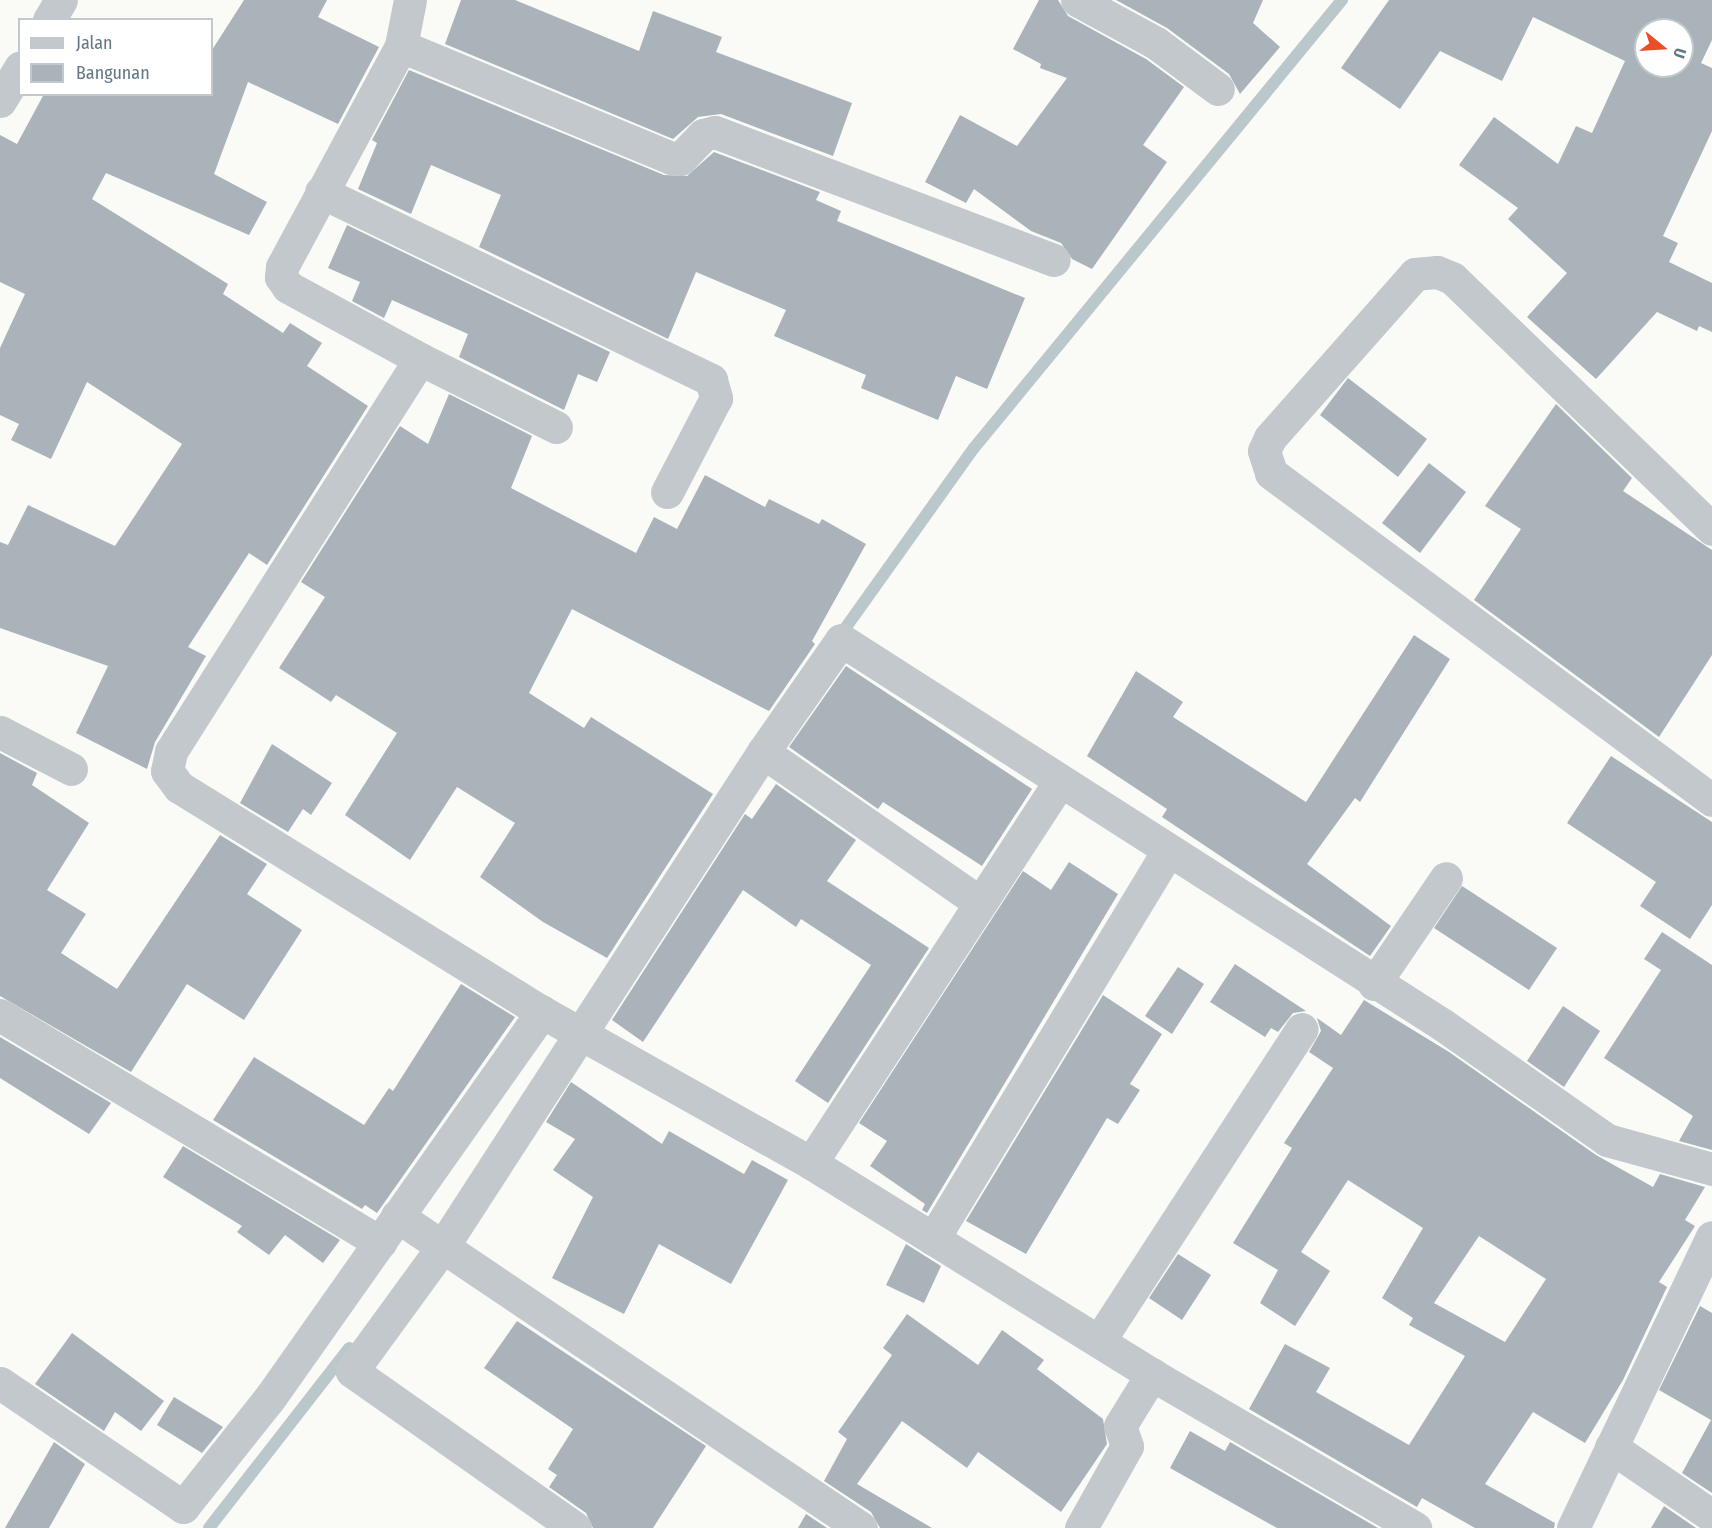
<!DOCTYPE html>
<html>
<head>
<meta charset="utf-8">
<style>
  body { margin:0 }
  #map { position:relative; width:1712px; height:1528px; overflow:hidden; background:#fafaf7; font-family:"Fira Sans Condensed",sans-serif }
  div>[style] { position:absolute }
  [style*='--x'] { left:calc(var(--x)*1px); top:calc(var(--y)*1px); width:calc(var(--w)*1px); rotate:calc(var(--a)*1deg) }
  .stream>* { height:12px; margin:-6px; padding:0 6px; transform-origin:6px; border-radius:6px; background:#bac7cb }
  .building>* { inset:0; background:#a9b3b9 }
  .minor>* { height:33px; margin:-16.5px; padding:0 16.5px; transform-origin:16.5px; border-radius:16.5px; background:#c3c8cc }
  span { translate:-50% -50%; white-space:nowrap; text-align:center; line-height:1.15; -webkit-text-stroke:6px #fff; paint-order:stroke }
  .legend { position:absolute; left:18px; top:18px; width:195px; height:78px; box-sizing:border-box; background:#fff; border:2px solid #c1c9ce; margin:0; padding:8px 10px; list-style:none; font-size:18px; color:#637784 }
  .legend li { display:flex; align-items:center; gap:12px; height:30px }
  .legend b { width:30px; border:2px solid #c1c9ce }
  .north { position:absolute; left:1634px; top:18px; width:60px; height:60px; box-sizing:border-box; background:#fff; border:2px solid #c1c9ce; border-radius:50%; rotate:108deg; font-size:16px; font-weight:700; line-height:24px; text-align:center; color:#637784 }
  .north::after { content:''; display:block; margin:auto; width:21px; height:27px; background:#eb4e26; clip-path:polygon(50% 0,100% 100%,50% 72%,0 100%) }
</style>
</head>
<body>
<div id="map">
  <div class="stream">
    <div style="--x:839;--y:637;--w:232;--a:-54.5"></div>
    <div style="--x:974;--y:448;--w:580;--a:-50.6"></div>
    <div style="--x:209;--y:1528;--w:228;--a:-52.1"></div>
  </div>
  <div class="building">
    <div style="clip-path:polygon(244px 0,327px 0,318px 17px,379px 47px,338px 124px,248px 82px,214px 174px,267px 202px,249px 235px,106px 173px,92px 199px,228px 284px,223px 294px,283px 333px,290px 323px,322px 343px,307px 366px,368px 406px,267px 565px,249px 553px,188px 647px,206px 656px,155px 742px,147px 769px,76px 733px,108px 666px,0 628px,0 542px,8px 545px,28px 505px,115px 546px,182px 444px,87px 382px,51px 459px,11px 440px,19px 424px,0 415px,0 348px,25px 294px,0 282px,0 135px,17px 144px,44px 94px,212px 94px,212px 50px)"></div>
    <div style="clip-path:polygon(461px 0,515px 0,639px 51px,653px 11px,722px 37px,716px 52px,852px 103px,833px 156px,721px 114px,698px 117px,673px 139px,445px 44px)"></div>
    <div style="clip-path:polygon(1039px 0,1058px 0,1068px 16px,1146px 59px,1184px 87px,1143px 145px,1167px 162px,1092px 269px,1072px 259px,1061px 243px,1031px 231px,974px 189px,966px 203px,925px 182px,960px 115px,1017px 146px,1067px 78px,1040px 68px,1041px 64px,1013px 49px)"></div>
    <div style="clip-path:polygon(1116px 0,1263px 0,1253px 23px,1280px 47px,1240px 94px,1229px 74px,1167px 28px)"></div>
    <div style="clip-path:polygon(evenodd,1389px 0,1712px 0,1712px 40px,1701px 63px,1712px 68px,1712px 131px,1663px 236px,1678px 243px,1669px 262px,1712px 283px,1712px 332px,1699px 326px,1697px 331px,1657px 312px,1596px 379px,1527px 317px,1567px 273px,1508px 219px,1518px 208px,1459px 165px,1494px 117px,1558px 164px,1576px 126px,1592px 133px,1625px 61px,1533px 17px,1502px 81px,1440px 51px,1400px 109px,1341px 68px,1389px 0,1646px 30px,1682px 30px,1682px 66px,1646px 66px,1646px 30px)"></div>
    <div style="clip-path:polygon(409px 70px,664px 175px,687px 176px,714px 152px,820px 192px,816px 200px,841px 211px,837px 221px,1025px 298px,987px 389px,956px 376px,938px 420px,861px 388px,866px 375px,774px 336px,786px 310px,696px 272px,668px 339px,479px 247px,501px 195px,431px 165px,411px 214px,358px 189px,377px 143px,372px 140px)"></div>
    <div style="clip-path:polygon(347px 225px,610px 352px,597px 382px,578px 374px,564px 410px,459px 357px,468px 334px,392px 300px,384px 318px,352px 301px,360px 282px,328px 268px)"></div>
    <div style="clip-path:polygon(1348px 378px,1427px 439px,1398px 477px,1320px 415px)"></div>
    <div style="clip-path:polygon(449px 394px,532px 436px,511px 488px,636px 553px,654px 517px,677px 529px,705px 475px,765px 507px,769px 499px,819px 524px,822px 519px,866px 544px,812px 641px,815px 644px,769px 711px,572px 609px,529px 693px,584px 728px,591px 717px,713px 794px,607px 958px,543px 922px,480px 877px,515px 823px,457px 787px,410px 860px,345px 815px,397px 733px,336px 695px,331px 702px,279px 668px,325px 597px,301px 582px,400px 426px,428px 444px)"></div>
    <div style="clip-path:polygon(1556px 404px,1632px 478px,1623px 491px,1712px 550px,1712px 655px,1659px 737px,1474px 600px,1521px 529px,1485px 506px)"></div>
    <div style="clip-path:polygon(1429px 463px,1466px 492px,1420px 553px,1382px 523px)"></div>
    <div style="clip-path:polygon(1414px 635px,1450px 659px,1360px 802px,1355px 798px,1307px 864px,1391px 926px,1370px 956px,1162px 817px,1167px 809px,1087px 756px,1136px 671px,1183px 702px,1173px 717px,1306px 802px)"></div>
    <div style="clip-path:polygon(846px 666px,1032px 789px,982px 866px,883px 802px,878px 809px,789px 747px)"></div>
    <div style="clip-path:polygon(272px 744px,332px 783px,311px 815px,303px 809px,288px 832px,240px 803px)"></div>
    <div style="clip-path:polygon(0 753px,37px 773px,32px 785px,89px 823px,47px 890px,86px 914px,61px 953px,117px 989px,220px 835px,267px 864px,247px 894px,302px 930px,244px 1020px,187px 984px,131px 1072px,0 996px)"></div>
    <div style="clip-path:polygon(1611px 756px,1712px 822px,1712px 905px,1690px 939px,1640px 906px,1656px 882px,1567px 823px)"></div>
    <div style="clip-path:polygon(776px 784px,856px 840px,827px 881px,929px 948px,828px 1103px,795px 1081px,871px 965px,801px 919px,796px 927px,743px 890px,643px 1042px,612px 1020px,745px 814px,752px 819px)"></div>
    <div style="clip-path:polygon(1069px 862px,1118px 894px,927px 1213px,922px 1210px,925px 1204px,870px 1166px,887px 1141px,859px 1123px,1023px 871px,1051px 890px)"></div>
    <div style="clip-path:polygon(1462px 886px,1557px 948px,1529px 990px,1434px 928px)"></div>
    <div style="clip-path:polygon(1662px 932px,1712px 965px,1712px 1150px,1679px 1141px,1693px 1116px,1604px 1058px,1661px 970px,1644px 959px)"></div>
    <div style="clip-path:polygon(1235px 964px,1306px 1011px,1293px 1013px,1278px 1032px,1271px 1028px,1265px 1037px,1210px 1002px)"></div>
    <div style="clip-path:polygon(1178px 967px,1204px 984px,1172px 1034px,1145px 1016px)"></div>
    <div style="clip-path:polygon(461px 984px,515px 1017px,377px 1213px,365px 1205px,362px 1209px,213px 1120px,254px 1057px,364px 1125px,389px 1088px,393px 1091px)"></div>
    <div style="clip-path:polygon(1103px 995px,1162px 1034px,1130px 1084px,1140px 1090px,1118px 1124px,1107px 1118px,1026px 1254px,966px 1221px)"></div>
    <div style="clip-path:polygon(evenodd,1364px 1000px,1449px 1052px,1596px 1155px,1653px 1187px,1660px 1174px,1705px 1187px,1685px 1220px,1695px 1226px,1659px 1282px,1667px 1287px,1623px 1380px,1585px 1443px,1533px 1412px,1485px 1484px,1555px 1523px,1554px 1528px,1475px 1528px,1422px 1498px,1417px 1507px,1249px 1409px,1285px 1344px,1330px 1368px,1316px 1392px,1409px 1445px,1465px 1356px,1409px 1325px,1413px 1318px,1382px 1298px,1423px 1228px,1348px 1180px,1301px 1252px,1330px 1271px,1295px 1326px,1260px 1303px,1278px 1270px,1233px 1243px,1292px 1148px,1284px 1143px,1333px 1068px,1309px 1052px,1321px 1031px,1317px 1018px,1341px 1035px,1364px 1000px,1479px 1236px,1546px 1279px,1505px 1342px,1434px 1303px,1479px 1236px)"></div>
    <div style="clip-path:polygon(1563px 1006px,1600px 1031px,1564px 1087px,1527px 1061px)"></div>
    <div style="clip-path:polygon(0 1037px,111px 1103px,89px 1134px,0 1078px)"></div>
    <div style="clip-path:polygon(571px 1082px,662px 1144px,669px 1131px,744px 1174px,752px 1160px,788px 1180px,731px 1284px,659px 1244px,624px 1314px,552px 1278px,593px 1197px,553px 1170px,575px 1139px,546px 1122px)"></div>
    <div style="clip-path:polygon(183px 1146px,340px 1240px,323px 1263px,285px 1235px,269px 1255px,237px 1232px,242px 1226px,163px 1177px)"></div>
    <div style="clip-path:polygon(906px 1244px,941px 1266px,924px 1303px,886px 1285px)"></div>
    <div style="clip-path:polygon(1178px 1254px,1211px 1275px,1182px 1320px,1149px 1298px)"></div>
    <div style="clip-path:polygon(1700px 1306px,1712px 1313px,1712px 1493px,1682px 1473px,1711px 1420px,1659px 1390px)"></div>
    <div style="clip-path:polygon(907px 1314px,978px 1365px,1002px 1330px,1044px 1360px,1037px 1369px,1103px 1419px,1107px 1444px,1061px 1512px,978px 1452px,967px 1468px,902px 1421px,857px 1484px,932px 1528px,880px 1528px,871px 1512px,824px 1481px,847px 1439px,838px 1432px,892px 1355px,883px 1348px)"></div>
    <div style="clip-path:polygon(517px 1321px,706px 1446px,653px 1528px,593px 1528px,586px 1513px,549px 1487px,557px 1475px,548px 1469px,573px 1429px,484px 1368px)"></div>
    <div style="clip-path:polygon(72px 1333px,164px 1401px,141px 1431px,115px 1412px,104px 1431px,35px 1384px)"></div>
    <div style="clip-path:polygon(174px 1397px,223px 1427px,202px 1453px,157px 1425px)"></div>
    <div style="clip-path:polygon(1190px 1431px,1225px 1451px,1230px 1442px,1378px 1528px,1277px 1528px,1170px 1468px)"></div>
    <div style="clip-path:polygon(54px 1442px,85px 1464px,49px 1528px,5px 1528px)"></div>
    <div style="clip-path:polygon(1664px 1506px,1696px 1528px,1651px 1528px)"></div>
    <div style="clip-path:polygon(806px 1514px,827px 1528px,798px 1528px)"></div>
  </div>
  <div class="minor">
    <div style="--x:410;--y:0;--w:47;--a:101.1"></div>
    <div style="--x:401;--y:46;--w:251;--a:118.3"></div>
    <div style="--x:282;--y:267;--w:10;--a:96"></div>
    <div style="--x:281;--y:277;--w:12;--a:55"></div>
    <div style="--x:288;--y:287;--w:150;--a:28.6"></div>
    <div style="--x:420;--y:359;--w:465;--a:122.4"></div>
    <div style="--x:171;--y:752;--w:19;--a:102"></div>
    <div style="--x:167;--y:771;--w:20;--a:53"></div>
    <div style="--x:179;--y:787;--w:427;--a:31.8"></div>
    <div style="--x:542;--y:1012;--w:308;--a:29.3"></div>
    <div style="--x:811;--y:1163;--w:406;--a:31.8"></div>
    <div style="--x:1156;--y:1377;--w:300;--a:30.2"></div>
    <div style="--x:1077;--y:0;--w:90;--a:28.6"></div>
    <div style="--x:1156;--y:43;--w:77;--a:36.6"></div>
    <div style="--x:49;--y:20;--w:23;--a:-59"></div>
    <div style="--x:401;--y:46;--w:292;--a:22.5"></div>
    <div style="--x:671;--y:158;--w:9;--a:6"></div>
    <div style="--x:680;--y:159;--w:33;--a:-46"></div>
    <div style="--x:703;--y:135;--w:12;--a:-14"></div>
    <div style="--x:715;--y:132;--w:362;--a:20.7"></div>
    <div style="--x:0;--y:101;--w:39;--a:-59"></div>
    <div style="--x:321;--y:192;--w:433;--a:25.7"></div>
    <div style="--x:711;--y:380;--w:19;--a:74"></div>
    <div style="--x:716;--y:398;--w:106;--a:117.5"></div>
    <div style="--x:420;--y:359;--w:152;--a:26.6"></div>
    <div style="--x:1712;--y:529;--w:361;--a:-136"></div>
    <div style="--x:1452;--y:278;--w:16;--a:-158"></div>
    <div style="--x:1437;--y:272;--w:22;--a:175"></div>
    <div style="--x:1415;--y:274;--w:219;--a:131.5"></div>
    <div style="--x:1270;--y:438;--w:14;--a:115"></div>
    <div style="--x:1264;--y:451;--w:23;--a:72"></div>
    <div style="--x:1271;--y:473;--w:549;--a:36.56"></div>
    <div style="--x:0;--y:732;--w:80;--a:27.5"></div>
    <div style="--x:763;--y:752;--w:264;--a:34.8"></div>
    <div style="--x:1374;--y:984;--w:128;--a:-55.8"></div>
    <div style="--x:0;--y:1015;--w:443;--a:30.9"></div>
    <div style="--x:811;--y:1163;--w:456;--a:-56.9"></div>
    <div style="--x:397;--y:1216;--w:559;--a:33.92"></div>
    <div style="--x:933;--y:1239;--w:454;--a:-58.8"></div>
    <div style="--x:1099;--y:1341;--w:372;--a:-57"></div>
    <div style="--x:0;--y:1383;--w:221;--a:34.1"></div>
    <div style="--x:183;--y:1507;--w:138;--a:-51.5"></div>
    <div style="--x:269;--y:1399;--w:474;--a:-54.8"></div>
    <div style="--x:1611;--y:1447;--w:122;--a:34.3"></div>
    <div style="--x:575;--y:1528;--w:273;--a:-144.9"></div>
    <div style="--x:352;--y:1371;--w:155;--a:-53.9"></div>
    <div style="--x:443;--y:1246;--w:589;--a:-57.07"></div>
    <div style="--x:763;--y:752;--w:136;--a:-55.1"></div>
    <div style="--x:841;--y:640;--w:715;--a:32.6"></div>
    <div style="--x:1443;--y:1025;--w:200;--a:35"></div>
    <div style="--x:1607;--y:1140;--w:109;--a:15.4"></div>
    <div style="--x:1081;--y:1528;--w:94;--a:-60.7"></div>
    <div style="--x:1127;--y:1446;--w:21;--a:-109"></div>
    <div style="--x:1120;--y:1426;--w:61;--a:-58.4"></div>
    <div style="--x:1573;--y:1528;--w:322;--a:-64.5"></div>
  </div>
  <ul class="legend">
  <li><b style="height:8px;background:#c3c8cc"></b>Jalan</li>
  <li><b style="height:16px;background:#a9b3b9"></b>Bangunan</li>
  </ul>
  <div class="north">U</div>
</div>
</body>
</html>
